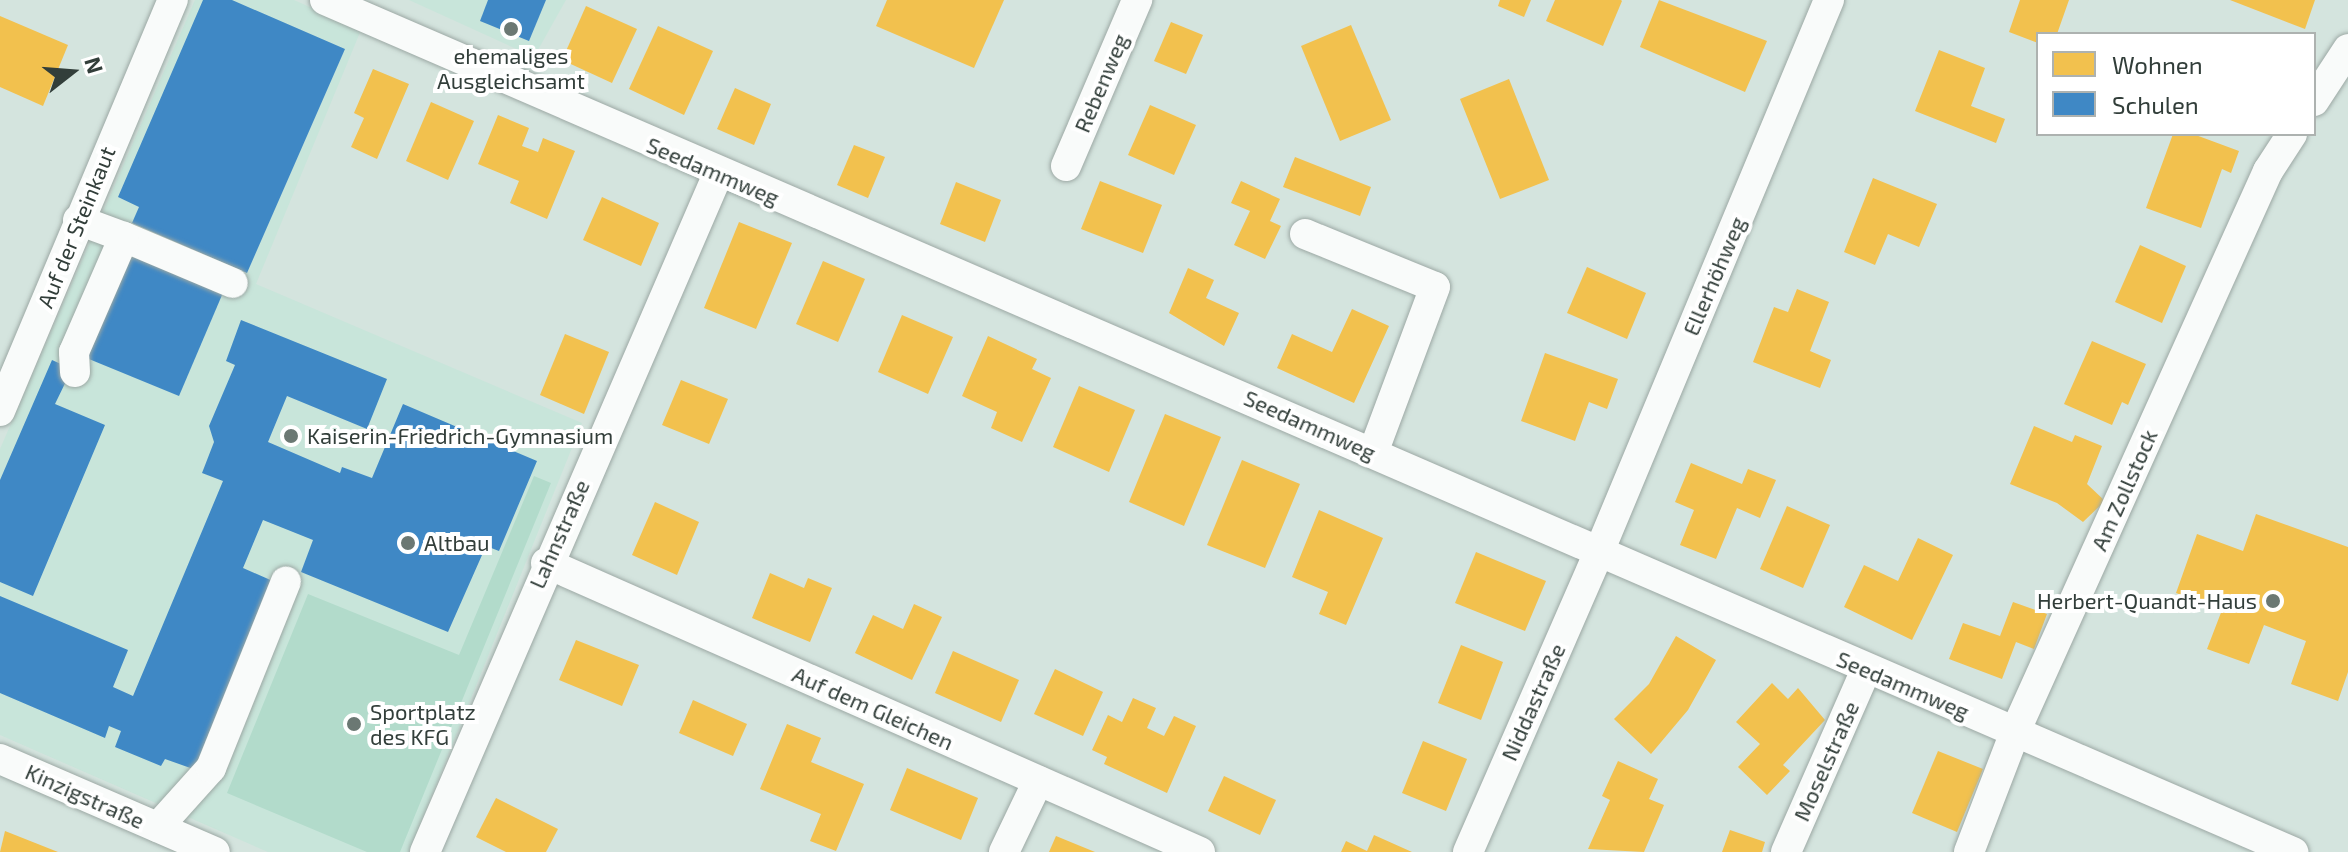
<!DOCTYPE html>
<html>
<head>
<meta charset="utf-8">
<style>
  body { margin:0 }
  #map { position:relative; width:2348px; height:852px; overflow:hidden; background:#d4e4de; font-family:"Exo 2",sans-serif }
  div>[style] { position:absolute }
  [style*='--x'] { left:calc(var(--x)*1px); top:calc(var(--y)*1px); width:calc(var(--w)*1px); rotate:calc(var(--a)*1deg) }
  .built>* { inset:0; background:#c8e5da }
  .green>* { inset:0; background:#b2dbcb }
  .homes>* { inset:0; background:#f2c14e }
  .schools>* { inset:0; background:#3f88c5 }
  .roads { filter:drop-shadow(0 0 2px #9ca8a4) drop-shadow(0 0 2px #9ca8a4) }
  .minor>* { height:30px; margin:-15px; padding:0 15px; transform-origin:15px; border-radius:15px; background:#f9fbfa }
  .dots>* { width:22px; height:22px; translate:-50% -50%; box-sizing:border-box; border:4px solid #fff; border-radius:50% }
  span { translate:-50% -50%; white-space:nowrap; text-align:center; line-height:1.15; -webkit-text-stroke:8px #fff; paint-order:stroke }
  .poi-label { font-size:22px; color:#323e3a }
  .left { translate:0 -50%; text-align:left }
  .right { translate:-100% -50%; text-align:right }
  .street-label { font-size:22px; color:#323e3a }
  .legend { position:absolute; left:2036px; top:32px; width:280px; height:104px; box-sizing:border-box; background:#fff; border:2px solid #adb2b0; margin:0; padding:10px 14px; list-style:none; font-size:24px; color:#323e3a }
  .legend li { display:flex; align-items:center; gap:16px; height:40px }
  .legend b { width:40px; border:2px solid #adb2b0 }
  .north { position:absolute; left:32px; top:32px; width:80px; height:80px; -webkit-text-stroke:6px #fff; paint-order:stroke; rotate:73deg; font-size:22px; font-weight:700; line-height:32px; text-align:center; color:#323e3a }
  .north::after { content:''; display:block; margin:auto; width:28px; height:36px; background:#323e3a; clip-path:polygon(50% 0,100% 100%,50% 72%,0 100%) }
</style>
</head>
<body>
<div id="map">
  <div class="built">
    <div style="clip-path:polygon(195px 0,294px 0,361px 30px,256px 284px,582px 423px,409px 852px,268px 852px,0 735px,0 449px)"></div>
    <div style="clip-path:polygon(409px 0,566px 0,534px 57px)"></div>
  </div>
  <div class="green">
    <div style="clip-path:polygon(534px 476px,551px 483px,400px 852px,367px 852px,227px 793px,308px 594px,459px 655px)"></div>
  </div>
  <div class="homes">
    <div style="clip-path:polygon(887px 0,1004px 0,974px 68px,876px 26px)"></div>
    <div style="clip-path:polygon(1500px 0,1531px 0,1524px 17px,1498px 6px)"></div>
    <div style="clip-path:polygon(1555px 0,1621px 0,1622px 1px,1603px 46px,1546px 21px)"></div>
    <div style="clip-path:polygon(1659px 0,1767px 41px,1745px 92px,1640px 47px)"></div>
    <div style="clip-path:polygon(2020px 0,2069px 0,2057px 34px,2038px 34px,2038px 43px,2009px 32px)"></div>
    <div style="clip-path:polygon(2230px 0,2315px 0,2305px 29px)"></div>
    <div style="clip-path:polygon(586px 6px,637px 29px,612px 83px,562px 60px)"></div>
    <div style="clip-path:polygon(0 16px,68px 45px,43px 106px,0 87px)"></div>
    <div style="clip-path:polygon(1171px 22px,1203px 35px,1186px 74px,1154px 61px)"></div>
    <div style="clip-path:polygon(1351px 25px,1391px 120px,1340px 141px,1301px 46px)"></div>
    <div style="clip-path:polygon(658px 26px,713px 51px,684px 115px,629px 89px)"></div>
    <div style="clip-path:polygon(1939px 50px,1985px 68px,1971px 106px,2005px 119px,1996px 143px,1915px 111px)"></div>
    <div style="clip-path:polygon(373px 69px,409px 84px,377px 159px,351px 147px,364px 118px,354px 113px)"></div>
    <div style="clip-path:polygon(1509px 79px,1549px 180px,1500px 199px,1460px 99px)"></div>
    <div style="clip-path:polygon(735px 88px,771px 104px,754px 145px,717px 129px)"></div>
    <div style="clip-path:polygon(431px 102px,474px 121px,448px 180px,406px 161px)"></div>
    <div style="clip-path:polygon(1150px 105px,1196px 125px,1174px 175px,1128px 155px)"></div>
    <div style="clip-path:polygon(498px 115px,529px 128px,522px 146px,538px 152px,543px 138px,575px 151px,547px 219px,510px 203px,519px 181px,478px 164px)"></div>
    <div style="clip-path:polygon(2173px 134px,2193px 134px,2239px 151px,2231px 173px,2222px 169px,2201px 228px,2146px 208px)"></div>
    <div style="clip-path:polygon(854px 145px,885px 157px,868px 198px,837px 185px)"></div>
    <div style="clip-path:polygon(1295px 157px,1371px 187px,1360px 216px,1283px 187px)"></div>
    <div style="clip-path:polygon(1873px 178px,1937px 204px,1919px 247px,1888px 234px,1875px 265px,1844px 252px)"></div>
    <div style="clip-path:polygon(1100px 181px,1162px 205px,1143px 253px,1081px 229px)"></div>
    <div style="clip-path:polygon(1241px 181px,1280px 199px,1270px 221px,1281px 226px,1265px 259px,1234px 245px,1250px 211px,1231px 203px)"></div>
    <div style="clip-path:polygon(956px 182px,1001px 200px,985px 242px,940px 224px)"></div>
    <div style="clip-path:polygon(602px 197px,659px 223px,641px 266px,583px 240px)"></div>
    <div style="clip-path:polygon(739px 222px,792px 243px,756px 329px,704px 308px)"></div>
    <div style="clip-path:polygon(2140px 245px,2186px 266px,2162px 323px,2115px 302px)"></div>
    <div style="clip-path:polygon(823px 261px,865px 279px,838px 342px,796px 324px)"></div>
    <div style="clip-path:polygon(1587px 267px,1646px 293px,1627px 339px,1567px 313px)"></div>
    <div style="clip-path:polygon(1188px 268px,1214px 280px,1206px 298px,1239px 313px,1224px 346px,1169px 313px)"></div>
    <div style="clip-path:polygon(1797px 289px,1829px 302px,1810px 351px,1831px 360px,1820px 388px,1753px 362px,1774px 307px,1788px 312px)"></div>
    <div style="clip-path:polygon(1352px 309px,1389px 326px,1354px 403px,1277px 368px,1292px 334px,1332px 352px)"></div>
    <div style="clip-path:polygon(902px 315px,953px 337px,928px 394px,878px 372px)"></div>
    <div style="clip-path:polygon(565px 334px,609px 352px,584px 414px,540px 395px)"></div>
    <div style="clip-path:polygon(988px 336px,1037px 359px,1032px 369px,1051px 378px,1022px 442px,991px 428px,997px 412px,962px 396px)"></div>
    <div style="clip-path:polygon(2092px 341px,2146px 364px,2128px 405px,2122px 402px,2112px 425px,2064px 404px)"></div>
    <div style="clip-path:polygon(1545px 353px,1618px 379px,1607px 409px,1589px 402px,1575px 441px,1521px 421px)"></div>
    <div style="clip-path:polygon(681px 380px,728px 399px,709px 444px,662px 425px)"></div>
    <div style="clip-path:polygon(1079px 386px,1135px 410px,1109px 472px,1053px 447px)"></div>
    <div style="clip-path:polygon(1165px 414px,1221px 437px,1184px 526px,1129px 502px)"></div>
    <div style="clip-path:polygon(2034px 426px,2072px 442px,2075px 435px,2102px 446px,2087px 484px,2105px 501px,2083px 522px,2057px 503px,2010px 484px)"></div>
    <div style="clip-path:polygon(1242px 460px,1300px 484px,1265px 568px,1207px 545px)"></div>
    <div style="clip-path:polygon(1691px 463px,1742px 484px,1748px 469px,1776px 480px,1760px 518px,1737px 508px,1716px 559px,1680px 545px,1694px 510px,1675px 502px)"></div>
    <div style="clip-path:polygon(655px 502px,699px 522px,677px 575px,632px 555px)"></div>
    <div style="clip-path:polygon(1787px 506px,1830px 525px,1803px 588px,1760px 569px)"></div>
    <div style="clip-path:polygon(1319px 510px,1383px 538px,1346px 625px,1319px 614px,1328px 592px,1292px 577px)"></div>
    <div style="clip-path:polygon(2256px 514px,2348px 547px,2348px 672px,2338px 701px,2291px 684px,2306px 641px,2264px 625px,2249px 664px,2207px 649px,2222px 610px,2176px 593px,2197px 534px,2243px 551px)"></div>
    <div style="clip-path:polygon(1918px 538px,1953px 555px,1912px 640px,1844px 607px,1864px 565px,1898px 581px)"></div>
    <div style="clip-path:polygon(1476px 552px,1546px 581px,1525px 631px,1455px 603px)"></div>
    <div style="clip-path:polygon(770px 573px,804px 588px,808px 578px,832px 588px,810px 642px,752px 618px)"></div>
    <div style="clip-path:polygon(2013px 602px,2047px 614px,2034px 649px,2016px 642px,2002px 679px,1949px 659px,1963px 623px,2000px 636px)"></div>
    <div style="clip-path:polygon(914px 604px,942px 617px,912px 680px,855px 653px,873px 615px,903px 629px)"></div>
    <div style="clip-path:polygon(1676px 636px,1716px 660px,1688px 710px,1651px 754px,1614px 719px,1649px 684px)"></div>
    <div style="clip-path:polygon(576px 640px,639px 665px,622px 706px,559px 680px)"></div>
    <div style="clip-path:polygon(1461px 645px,1503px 662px,1481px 720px,1438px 703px)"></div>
    <div style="clip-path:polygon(953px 651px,1019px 680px,1001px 722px,935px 693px)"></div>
    <div style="clip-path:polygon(1055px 669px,1103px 692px,1083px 736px,1034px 714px)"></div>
    <div style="clip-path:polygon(1772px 683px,1788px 699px,1798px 688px,1825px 720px,1783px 765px,1790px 771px,1767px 795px,1738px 767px,1760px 744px,1736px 722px)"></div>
    <div style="clip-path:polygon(1133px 698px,1156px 708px,1147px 728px,1164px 736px,1174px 716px,1196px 726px,1167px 793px,1104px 764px,1107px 757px,1092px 750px,1108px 715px,1122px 722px)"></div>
    <div style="clip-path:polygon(693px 700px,747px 724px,733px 756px,679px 733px)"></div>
    <div style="clip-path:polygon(787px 724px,821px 738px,811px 762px,864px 784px,836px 851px,810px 841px,821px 814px,760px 789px)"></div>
    <div style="clip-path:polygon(1423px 741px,1467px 759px,1446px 811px,1402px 793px)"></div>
    <div style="clip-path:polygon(1938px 751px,1983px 769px,1957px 832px,1912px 813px)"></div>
    <div style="clip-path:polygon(1618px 761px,1658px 779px,1649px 799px,1664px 805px,1644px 852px,1588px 849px,1610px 800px,1602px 796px)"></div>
    <div style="clip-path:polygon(907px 768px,978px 798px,961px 840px,890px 810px)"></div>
    <div style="clip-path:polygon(1224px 776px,1276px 800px,1260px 835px,1208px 811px)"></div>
    <div style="clip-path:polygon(496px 798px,558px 829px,546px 852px,506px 852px,476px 837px)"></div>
    <div style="clip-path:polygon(1730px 830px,1765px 842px,1762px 852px,1722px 852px)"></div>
    <div style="clip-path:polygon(5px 831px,58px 852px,0 852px)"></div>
    <div style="clip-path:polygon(1374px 835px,1412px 852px,1341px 852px,1346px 841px,1367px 851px)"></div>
    <div style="clip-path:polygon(1056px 836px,1095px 852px,1049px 852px)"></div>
  </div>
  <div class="schools">
    <div style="clip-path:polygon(203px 0,232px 0,345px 49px,247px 273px,132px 223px,139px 207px,118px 197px)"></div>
    <div style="clip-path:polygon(488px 0,546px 0,529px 41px,480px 21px)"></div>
    <div style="clip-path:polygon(130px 249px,225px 288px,179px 396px,84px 357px)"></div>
    <div style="clip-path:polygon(241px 320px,387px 379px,367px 429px,287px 396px,268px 442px,340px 473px,342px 467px,372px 478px,403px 404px,537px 461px,499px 551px,486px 546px,448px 632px,301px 572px,313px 540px,263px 520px,243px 568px,275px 582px,196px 770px,165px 759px,161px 766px,115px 747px,121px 731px,109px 726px,105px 738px,0 693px,0 596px,128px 650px,113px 687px,133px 696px,223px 481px,202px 473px,214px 442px,209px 426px,235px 365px,226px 361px)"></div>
    <div style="clip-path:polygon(52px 360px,72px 369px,55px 404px,105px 425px,33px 596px,0 582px,0 480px)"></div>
  </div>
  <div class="roads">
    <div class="minor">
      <div style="--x:325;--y:0;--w:2145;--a:23.41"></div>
      <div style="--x:2314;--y:101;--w:62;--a:-56.8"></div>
      <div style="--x:1066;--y:166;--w:181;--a:-66.8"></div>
      <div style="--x:1305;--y:234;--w:140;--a:22.2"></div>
      <div style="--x:1435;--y:287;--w:177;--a:110.5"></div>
      <div style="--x:124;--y:237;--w:118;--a:22.9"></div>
      <div style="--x:75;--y:372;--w:20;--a:-93"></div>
      <div style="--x:74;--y:352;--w:125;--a:-66.5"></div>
      <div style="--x:124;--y:237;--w:49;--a:-159.7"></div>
      <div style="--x:0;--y:411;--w:446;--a:-67.2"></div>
      <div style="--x:546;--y:563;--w:715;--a:23.84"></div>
      <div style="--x:0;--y:759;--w:234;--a:23.4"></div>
      <div style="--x:158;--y:827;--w:79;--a:-48.1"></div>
      <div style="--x:211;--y:768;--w:201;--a:-68.1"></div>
      <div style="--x:425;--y:852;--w:739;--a:-66.63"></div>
      <div style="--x:1004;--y:852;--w:79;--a:-64.4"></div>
      <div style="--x:1468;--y:852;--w:327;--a:-66.4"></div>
      <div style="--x:1599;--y:552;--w:598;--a:-67.38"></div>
      <div style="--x:1786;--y:852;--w:199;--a:-66.3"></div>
      <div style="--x:1969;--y:852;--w:129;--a:-69"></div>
      <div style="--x:2015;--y:732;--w:615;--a:-65.73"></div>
      <div style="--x:2268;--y:171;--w:44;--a:-57"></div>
    </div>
  </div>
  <div class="dots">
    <div style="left:511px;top:29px;background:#6b7873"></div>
    <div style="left:291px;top:436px;background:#6b7873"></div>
    <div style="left:408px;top:543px;background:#6b7873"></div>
    <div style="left:2273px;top:601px;background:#6b7873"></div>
    <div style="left:354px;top:724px;background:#6b7873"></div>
  </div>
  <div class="poi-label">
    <span style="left:511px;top:68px">ehemaliges<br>Ausgleichsamt</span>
    <span class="left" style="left:307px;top:436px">Kaiserin-Friedrich-Gymnasium</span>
    <span class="left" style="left:424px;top:543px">Altbau</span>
    <span class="right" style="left:2257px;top:601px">Herbert-Quandt-Haus</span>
    <span class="left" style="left:370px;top:724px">Sportplatz<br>des KFG</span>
  </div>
  <div class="street-label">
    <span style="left:1101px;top:83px;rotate:-67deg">Rebenweg</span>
    <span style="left:713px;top:171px;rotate:23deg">Seedammweg</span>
    <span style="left:76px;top:227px;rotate:-68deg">Auf der Steinkaut</span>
    <span style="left:1714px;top:276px;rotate:-67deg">Ellerhöhweg</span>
    <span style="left:1310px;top:425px;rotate:24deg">Seedammweg</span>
    <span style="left:2124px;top:490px;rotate:-66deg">Am Zollstock</span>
    <span style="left:559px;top:534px;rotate:-66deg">Lahnstraße</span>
    <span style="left:1903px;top:685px;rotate:23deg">Seedammweg</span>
    <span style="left:1533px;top:702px;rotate:-66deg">Niddastraße</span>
    <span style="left:873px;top:708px;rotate:24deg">Auf dem Gleichen</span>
    <span style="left:1826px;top:761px;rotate:-66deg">Moselstraße</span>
    <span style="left:85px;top:796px;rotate:24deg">Kinzigstraße</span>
  </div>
  <ul class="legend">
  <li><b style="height:22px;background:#f2c14e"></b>Wohnen</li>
  <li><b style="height:22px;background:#3f88c5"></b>Schulen</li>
  </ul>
  <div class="north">N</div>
</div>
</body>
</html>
